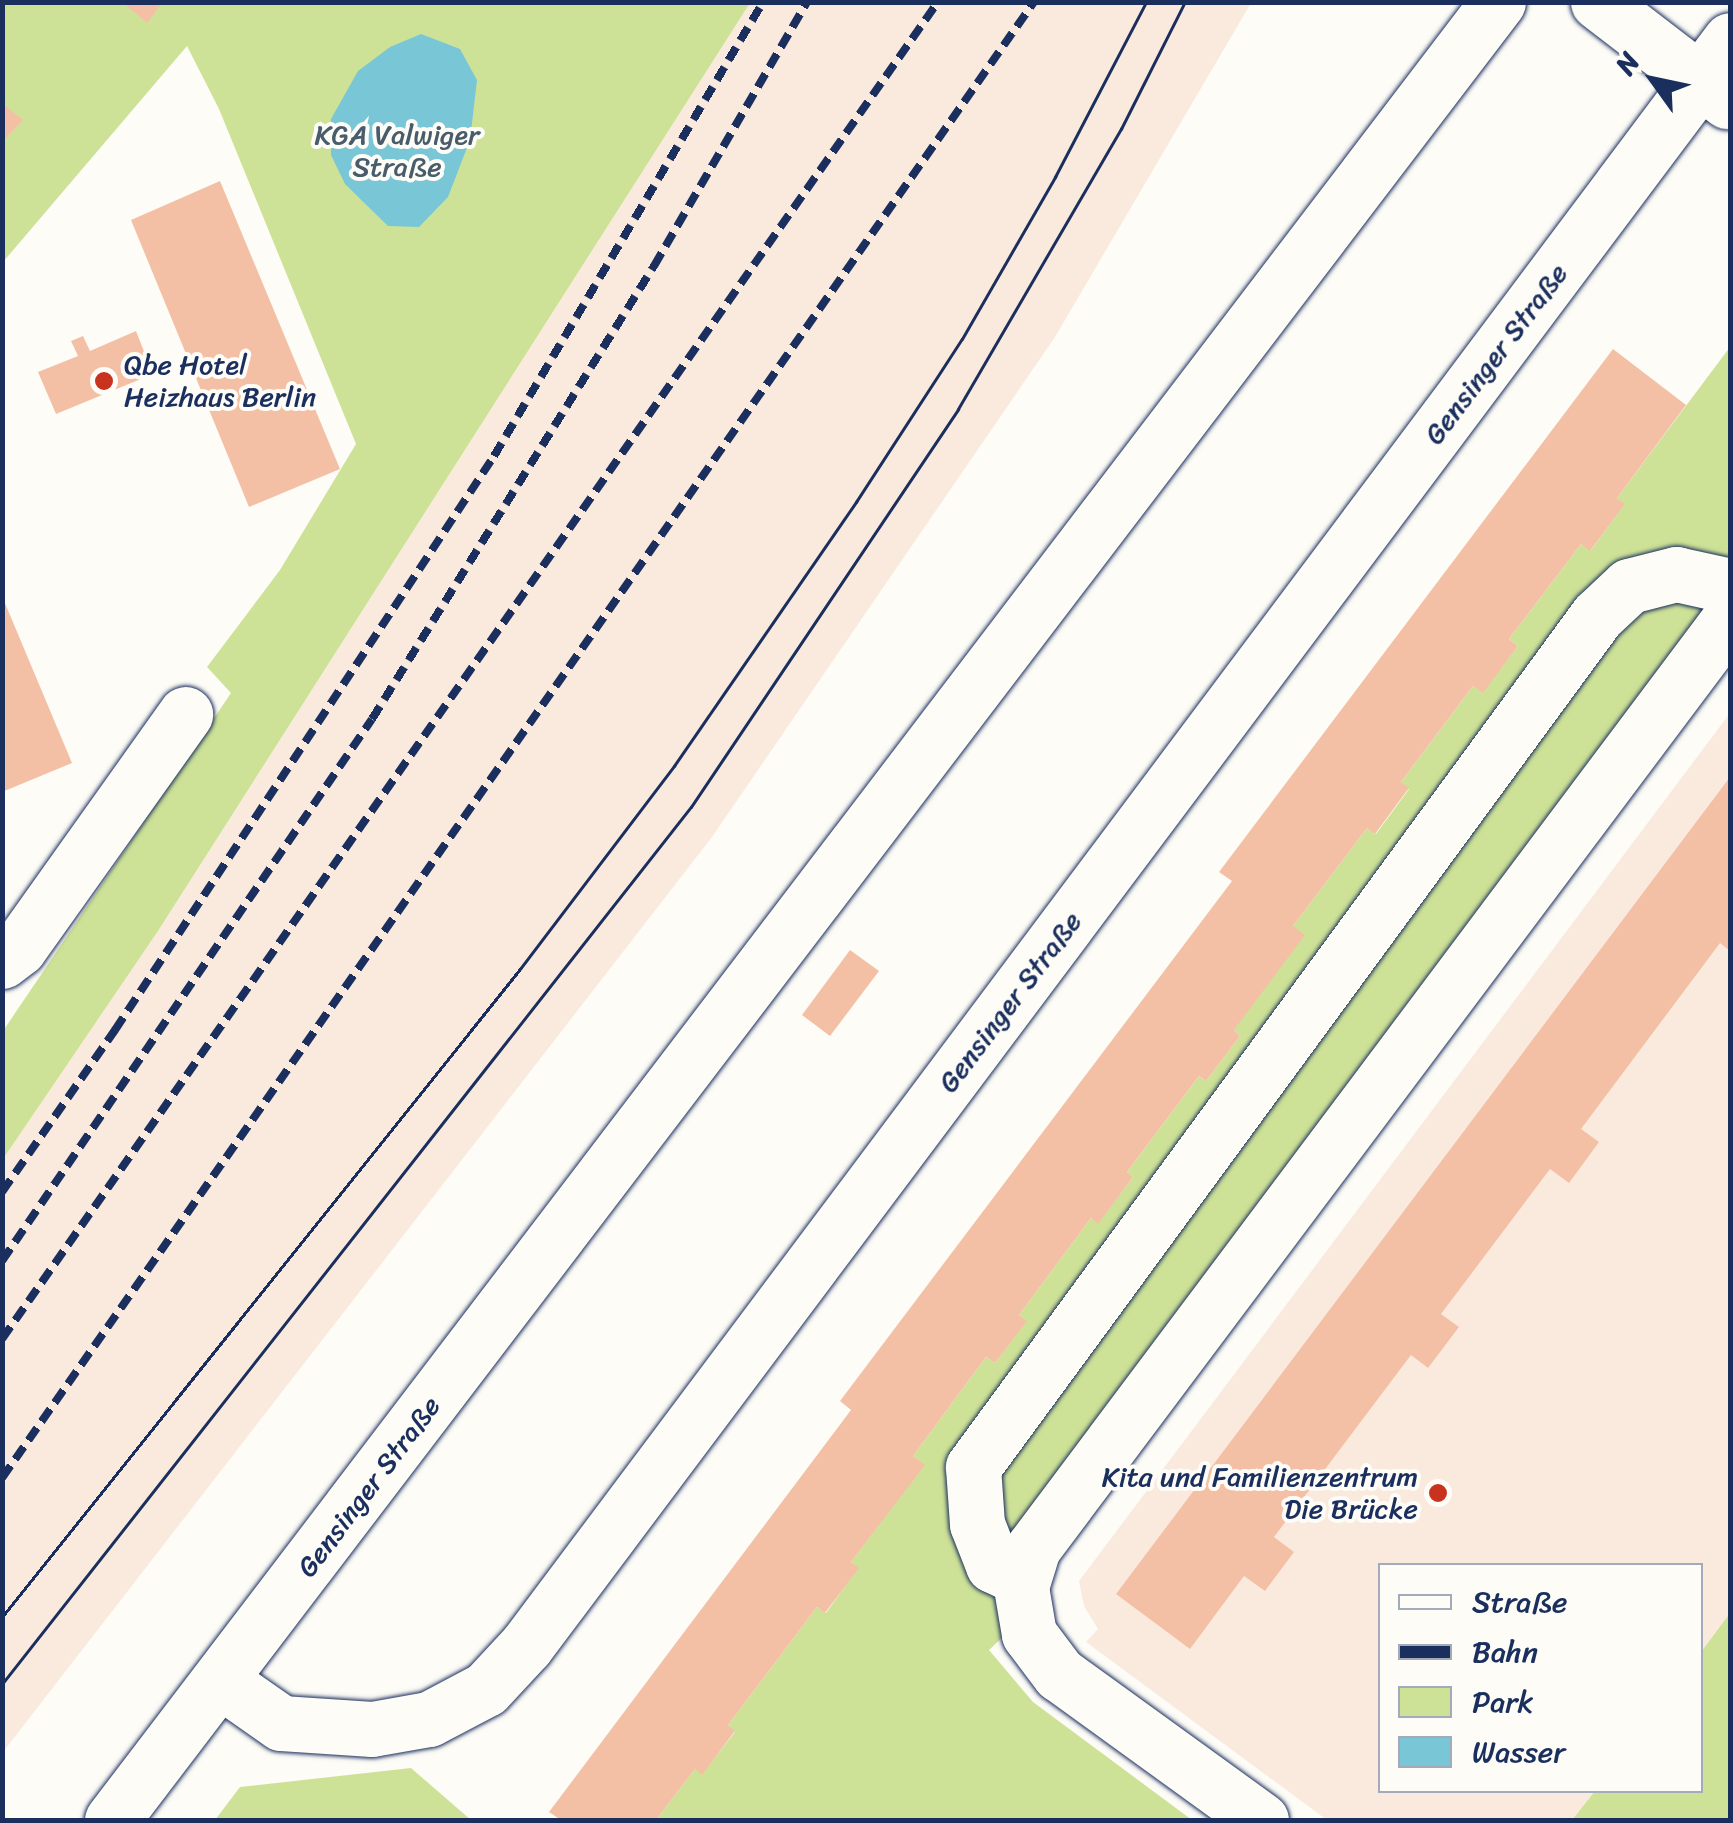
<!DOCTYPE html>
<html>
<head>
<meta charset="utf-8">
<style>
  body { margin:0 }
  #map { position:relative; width:1733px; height:1823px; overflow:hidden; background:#fdfcf7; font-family:Sriracha,sans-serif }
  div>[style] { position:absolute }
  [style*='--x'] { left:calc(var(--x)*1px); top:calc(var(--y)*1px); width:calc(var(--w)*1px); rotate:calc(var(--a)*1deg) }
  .built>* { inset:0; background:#faeade }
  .green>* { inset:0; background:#cee297 }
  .water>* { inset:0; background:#78c6d6 }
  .building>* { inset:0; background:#f4c0a5 }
  .roads { filter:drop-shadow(0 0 2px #1b2f5e) drop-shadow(0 0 2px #1b2f5e) }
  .minor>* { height:55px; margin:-27.5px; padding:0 27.5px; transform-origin:27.5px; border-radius:27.5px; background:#fdfcf7 }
  .tram>* { height:2.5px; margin:-1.25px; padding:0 1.25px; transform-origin:1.25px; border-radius:1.25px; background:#1b2f5e }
  .rail>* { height:8px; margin-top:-4px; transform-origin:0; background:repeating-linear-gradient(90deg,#1b2f5e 0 15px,transparent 0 23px) }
  .dots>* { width:28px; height:28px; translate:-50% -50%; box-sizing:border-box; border:5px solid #fdfcf7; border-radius:50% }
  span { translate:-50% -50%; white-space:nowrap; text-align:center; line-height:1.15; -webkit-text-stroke:8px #fdfcf7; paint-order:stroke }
  .park-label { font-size:28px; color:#485c6c }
  .street-label { font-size:28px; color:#1b2f5e }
  .poi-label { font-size:28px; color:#1b2f5e }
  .left { translate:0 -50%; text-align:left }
  .right { translate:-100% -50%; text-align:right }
  .frame { position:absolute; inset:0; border:5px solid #1b2f5e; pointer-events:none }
  .legend { position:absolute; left:1378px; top:1563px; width:325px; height:230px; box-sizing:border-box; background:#fdfcf7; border:2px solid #a3aaba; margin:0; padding:12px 18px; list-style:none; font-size:30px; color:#1b2f5e }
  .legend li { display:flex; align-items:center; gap:20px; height:50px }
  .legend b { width:50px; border:2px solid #a3aaba }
  .north { position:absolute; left:1603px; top:30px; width:100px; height:100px; -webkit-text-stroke:8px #fdfcf7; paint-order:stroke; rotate:303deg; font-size:28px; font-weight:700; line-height:40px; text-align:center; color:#1b2f5e }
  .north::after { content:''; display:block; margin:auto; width:35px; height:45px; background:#1b2f5e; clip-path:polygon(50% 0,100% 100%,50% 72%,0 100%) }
</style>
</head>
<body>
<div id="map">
  <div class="built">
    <div style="clip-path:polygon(750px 3px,1251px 3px,1055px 337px,712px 837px,3px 1752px,3px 1159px,158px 931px)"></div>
    <div style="clip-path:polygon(1730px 713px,1730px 1613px,1701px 1652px,1700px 1566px,1380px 1566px,1380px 1790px,1595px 1791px,1572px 1820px,1327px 1820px,1086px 1642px,1098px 1629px,1084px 1606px,1079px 1581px)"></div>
  </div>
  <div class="green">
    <div style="clip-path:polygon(3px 3px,750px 3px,158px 931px,3px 1159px,3px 1031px,231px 693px,207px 667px,280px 570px,356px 444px,219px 109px,187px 46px,3px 262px)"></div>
    <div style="clip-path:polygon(1730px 347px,1730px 587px,1010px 1630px,989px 1650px,1033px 1702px,1192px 1820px,656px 1820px,695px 1769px,702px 1774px,735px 1732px,728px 1725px,817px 1607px,826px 1613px,858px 1568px,851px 1562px,924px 1465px,913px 1456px,986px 1357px,995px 1363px,1026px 1321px,1019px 1315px,1091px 1218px,1098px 1223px,1133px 1177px,1127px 1172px,1199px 1076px,1206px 1081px,1240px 1036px,1234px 1030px,1293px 926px,1367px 828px,1376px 834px,1409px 789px,1401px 782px,1473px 686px,1483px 692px,1518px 646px,1509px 639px,1581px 544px,1591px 550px,1624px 505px,1617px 498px)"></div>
    <div style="clip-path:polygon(1730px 1613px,1730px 1820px,1572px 1820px,1595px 1791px,1700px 1790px,1701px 1652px)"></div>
    <div style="clip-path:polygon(411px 1768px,471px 1820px,215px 1820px,240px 1787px)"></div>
  </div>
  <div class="water">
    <div style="clip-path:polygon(421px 34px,460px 49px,477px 80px,470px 140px,448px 197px,419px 227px,388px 226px,345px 184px,331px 155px,331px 119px,358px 71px,390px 47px)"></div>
  </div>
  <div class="building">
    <div style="clip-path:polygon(122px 2px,163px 2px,147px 23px)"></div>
    <div style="clip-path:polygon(2px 103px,23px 120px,2px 142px)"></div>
    <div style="clip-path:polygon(220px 181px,340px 469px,249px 507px,131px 220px)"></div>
    <div style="clip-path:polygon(136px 331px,153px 374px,56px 414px,38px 372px,78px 356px,71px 341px,83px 336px,90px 351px)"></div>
    <div style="clip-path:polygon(1613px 349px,1686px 405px,1617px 498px,1625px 504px,1590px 551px,1581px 544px,1509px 639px,1518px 646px,1483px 693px,1473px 686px,1401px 782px,1409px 788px,1375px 834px,1367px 828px,1293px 926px,1305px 935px,1234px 1030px,1240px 1036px,1206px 1081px,1199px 1076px,1127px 1172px,1133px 1177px,1098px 1224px,1091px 1218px,1019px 1315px,1027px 1321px,995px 1363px,986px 1357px,913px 1456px,925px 1465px,851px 1562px,859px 1568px,825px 1613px,817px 1607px,728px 1725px,735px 1731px,702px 1775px,695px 1769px,656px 1820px,561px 1820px,549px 1812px,851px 1410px,840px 1401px,1232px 881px,1219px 872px)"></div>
    <div style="clip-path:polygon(2px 596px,72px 763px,2px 792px)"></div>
    <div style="clip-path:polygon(1730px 777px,1730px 951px,1720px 943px,1581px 1129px,1599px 1142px,1569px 1183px,1550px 1169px,1441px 1314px,1459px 1327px,1428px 1368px,1411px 1355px,1274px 1537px,1294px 1552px,1265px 1591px,1244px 1576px,1190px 1649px,1116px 1594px)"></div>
    <div style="clip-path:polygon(850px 950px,879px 971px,830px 1036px,802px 1015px)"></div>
  </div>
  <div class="roads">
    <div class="minor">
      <div style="--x:1598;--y:2;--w:163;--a:37.5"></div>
      <div style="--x:2;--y:961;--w:21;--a:-37"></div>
      <div style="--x:19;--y:948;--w:287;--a:-54.6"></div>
      <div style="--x:1023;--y:1579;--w:33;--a:-155"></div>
      <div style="--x:993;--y:1565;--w:44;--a:-111.3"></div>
      <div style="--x:977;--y:1524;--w:57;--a:-94"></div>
      <div style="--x:973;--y:1467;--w:1055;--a:-53.75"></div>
      <div style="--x:1597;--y:616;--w:44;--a:-43.2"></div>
      <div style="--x:1629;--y:586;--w:49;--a:-14.3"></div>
      <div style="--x:1676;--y:574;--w:55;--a:12.5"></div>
      <div style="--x:221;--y:1681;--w:73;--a:35"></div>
      <div style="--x:281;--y:1723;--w:91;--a:3.8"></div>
      <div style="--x:372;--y:1729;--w:58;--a:-10"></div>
      <div style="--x:429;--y:1719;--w:64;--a:-27.8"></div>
      <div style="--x:486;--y:1689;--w:59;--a:-47.1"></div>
      <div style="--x:526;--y:1646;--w:2007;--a:-53.14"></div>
      <div style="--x:112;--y:1820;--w:2286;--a:-52.68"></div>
      <div style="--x:1261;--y:1820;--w:249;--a:-144.1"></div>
      <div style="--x:1059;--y:1674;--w:50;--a:-126.9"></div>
      <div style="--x:1029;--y:1634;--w:48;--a:-99.7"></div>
      <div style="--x:1021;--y:1587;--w:41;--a:-72.9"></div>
      <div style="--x:1033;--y:1548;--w:1162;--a:-53.15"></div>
    </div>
  </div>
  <div class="tram">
    <div style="--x:2;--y:1617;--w:830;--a:-51.36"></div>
    <div style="--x:520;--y:969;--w:255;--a:-52.8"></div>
    <div style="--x:674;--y:766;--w:321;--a:-55.4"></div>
    <div style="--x:856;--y:502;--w:194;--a:-57"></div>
    <div style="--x:962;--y:339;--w:187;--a:-60.1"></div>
    <div style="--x:1055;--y:177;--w:197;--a:-62.5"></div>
    <div style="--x:2;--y:1684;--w:1115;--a:-51.85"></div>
    <div style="--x:691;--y:807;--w:479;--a:-56.1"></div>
    <div style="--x:958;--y:409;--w:324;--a:-59.8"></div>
    <div style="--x:1121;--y:129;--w:142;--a:-63.3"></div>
  </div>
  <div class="rail">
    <div style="--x:2;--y:1192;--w:198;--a:-55.1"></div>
    <div style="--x:115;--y:1030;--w:688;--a:-56.56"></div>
    <div style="--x:494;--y:456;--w:528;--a:-59.35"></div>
    <div style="--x:2;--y:1261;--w:656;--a:-55.68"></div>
    <div style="--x:372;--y:719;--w:534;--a:-58.1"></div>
    <div style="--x:654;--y:266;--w:305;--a:-59.9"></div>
    <div style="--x:2;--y:1339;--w:1632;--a:-55.01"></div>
    <div style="--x:2;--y:1478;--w:1801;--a:-55.04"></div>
  </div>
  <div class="dots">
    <div style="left:104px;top:381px;background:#c8321e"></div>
    <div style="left:1438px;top:1493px;background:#c8321e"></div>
  </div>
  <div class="park-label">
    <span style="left:397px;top:151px">KGA Valwiger<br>Straße</span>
  </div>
  <div class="street-label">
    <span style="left:1496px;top:354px;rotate:-53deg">Gensinger Straße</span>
    <span style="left:1010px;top:1002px;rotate:-53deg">Gensinger Straße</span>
    <span style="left:369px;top:1487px;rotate:-53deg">Gensinger Straße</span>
  </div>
  <div class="poi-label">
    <span class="left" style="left:124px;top:381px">Qbe Hotel<br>Heizhaus Berlin</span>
    <span class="right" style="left:1418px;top:1493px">Kita und Familienzentrum<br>Die Brücke</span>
  </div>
  <div class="frame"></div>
  <ul class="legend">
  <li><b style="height:12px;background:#fdfcf7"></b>Straße</li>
  <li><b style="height:12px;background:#1b2f5e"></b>Bahn</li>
  <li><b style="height:28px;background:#cee297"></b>Park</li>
  <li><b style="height:28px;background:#78c6d6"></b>Wasser</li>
  </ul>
  <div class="north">N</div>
</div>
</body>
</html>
